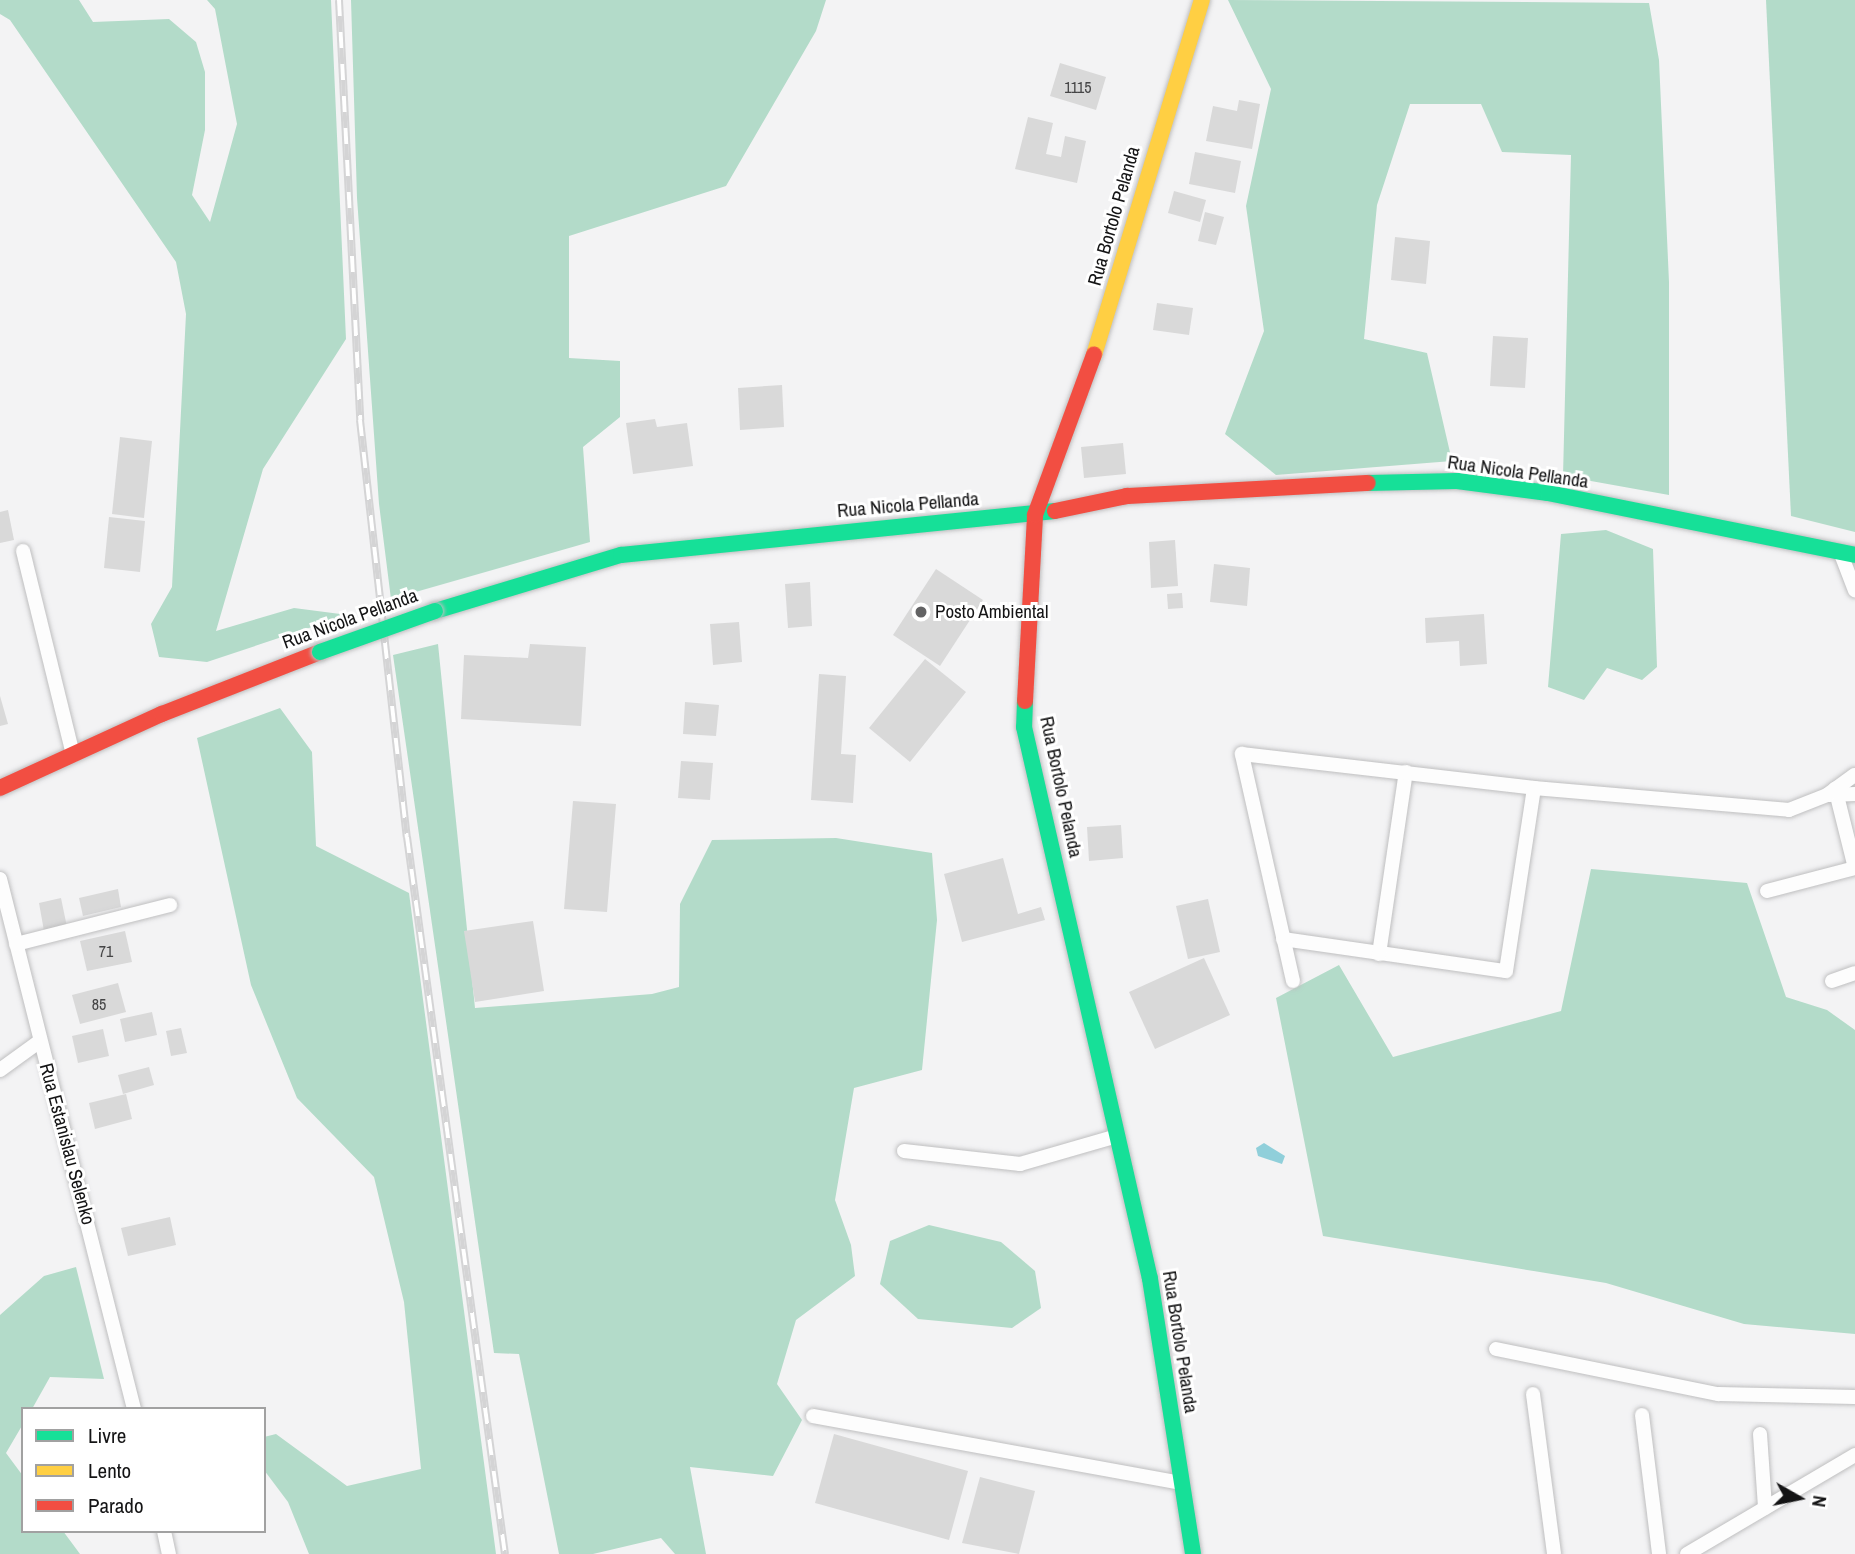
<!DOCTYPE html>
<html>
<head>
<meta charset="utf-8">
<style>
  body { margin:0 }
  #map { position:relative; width:1855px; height:1554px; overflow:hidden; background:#f3f3f4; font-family:"Archivo Narrow",sans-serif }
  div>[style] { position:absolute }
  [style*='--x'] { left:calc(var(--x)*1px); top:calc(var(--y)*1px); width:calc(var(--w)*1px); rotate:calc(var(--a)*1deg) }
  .forest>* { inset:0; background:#b3dbc9 }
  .water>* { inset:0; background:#90cfda }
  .building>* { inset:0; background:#d9d9d9 }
  .roads { filter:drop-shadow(0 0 2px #bfbfc0) drop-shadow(0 0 2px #bfbfc0) }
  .street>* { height:14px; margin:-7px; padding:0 7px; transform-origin:7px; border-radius:7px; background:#fdfdfd }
  .fast>* { height:16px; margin:-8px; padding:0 8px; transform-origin:8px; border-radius:8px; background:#16e098 }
  .slow>* { height:16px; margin:-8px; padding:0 8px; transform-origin:8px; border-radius:8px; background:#ffcf43 }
  .jam>* { height:16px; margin:-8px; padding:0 8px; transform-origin:8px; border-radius:8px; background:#f24e42 }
  .rail>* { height:8px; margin-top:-4px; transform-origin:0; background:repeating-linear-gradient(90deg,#fff 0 16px,#d4d4d5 0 32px); box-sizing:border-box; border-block:2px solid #d4d4d5 }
  .bridges { filter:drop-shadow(0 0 2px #bfbfc0) drop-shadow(0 0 2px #bfbfc0) }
  .fast-bridge>* { height:16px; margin:-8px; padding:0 8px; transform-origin:8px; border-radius:8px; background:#16e098 }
  .dots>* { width:19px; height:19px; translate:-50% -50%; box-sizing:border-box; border:4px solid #fff; border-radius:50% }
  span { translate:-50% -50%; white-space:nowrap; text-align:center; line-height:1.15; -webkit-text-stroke:6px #fff; paint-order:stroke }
  .number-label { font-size:16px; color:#454546 }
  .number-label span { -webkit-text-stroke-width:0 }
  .street-label { font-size:19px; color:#141415 }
  .poi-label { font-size:19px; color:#141415 }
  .left { translate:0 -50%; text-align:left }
  .legend { position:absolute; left:21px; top:1407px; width:245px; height:126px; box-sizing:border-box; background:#fff; border:2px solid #a1a1a1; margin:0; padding:9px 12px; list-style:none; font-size:21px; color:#141415 }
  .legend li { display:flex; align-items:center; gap:14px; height:35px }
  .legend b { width:35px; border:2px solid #a1a1a1 }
  .north { position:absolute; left:1764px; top:1463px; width:70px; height:70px; -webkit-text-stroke:5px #fff; paint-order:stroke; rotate:99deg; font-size:19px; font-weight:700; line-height:28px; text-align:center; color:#141415 }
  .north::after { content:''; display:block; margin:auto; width:24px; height:32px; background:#141415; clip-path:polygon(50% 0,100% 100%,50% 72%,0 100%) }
</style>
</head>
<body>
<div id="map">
  <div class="forest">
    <div style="clip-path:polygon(0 0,79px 0,93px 22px,169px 19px,196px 42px,205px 72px,205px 130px,192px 195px,210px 222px,237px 124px,215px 9px,207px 0,331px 0,346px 339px,263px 469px,216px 631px,294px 608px,348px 615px,207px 662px,159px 657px,151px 624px,172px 587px,186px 314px,176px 262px,10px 20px,0 14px)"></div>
    <div style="clip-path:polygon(351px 0,826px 0,816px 31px,726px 186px,569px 236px,569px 358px,620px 361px,620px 417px,583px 447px,590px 542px,391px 599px,379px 504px,357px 198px)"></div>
    <div style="clip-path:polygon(1228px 0,1649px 3px,1659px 60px,1669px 282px,1669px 495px,1563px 476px,1571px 155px,1502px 152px,1481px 104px,1410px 104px,1377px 205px,1364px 339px,1427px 353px,1452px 461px,1276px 475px,1225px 434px,1264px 331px,1246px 206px,1271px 89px)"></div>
    <div style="clip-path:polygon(1766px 0,1855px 0,1855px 532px,1791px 516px)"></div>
    <div style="clip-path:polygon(1606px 530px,1653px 549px,1657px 667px,1642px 680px,1607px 668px,1584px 700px,1548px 687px,1561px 534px)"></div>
    <div style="clip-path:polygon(438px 644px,475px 1008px,652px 994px,679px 987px,680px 904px,712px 840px,836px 838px,932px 853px,937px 920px,922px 1070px,854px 1088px,835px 1200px,851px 1245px,855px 1276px,796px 1320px,777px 1384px,802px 1420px,773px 1476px,690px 1467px,706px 1554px,675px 1554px,661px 1538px,593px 1554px,559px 1554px,519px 1354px,494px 1353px,393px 655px)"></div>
    <div style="clip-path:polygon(280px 708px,312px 752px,316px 846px,409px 893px,496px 1554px,309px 1554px,288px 1502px,264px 1470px,264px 1437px,276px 1434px,347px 1486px,421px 1469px,404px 1302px,374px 1177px,297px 1098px,251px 985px,197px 738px)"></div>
    <div style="clip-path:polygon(1591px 869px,1747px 883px,1786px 997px,1827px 1010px,1855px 1030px,1855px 1334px,1744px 1324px,1606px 1283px,1323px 1236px,1276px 998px,1339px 965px,1393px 1057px,1561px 1011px)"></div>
    <div style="clip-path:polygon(929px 1225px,1001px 1242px,1035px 1271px,1041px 1308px,1012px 1328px,918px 1319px,880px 1284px,890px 1241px)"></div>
    <div style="clip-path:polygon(76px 1267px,104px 1379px,50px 1377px,32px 1409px,23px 1409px,23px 1424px,6px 1453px,23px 1476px,23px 1531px,63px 1531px,80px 1554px,0 1554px,0 1315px,44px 1276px)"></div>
  </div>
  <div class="water">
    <div style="clip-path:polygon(1264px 1143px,1285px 1156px,1282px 1164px,1258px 1156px,1256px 1148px)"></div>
  </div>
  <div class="building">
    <div style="clip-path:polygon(1060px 63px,1106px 77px,1096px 110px,1050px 96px)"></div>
    <div style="clip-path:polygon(1239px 100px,1260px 104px,1252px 149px,1206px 141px,1213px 106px,1237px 111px)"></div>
    <div style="clip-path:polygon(1028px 117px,1053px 123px,1046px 154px,1061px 157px,1065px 136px,1086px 141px,1077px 183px,1015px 169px)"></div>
    <div style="clip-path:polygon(1195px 152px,1241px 161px,1235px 193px,1189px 184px)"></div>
    <div style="clip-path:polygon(1174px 191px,1206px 200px,1200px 222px,1168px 213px)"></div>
    <div style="clip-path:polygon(1205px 212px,1224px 217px,1216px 245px,1198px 241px)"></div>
    <div style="clip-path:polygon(1395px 237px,1430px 241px,1426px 284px,1391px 280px)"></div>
    <div style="clip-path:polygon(1157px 303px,1193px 308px,1189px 335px,1153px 330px)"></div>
    <div style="clip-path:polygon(1493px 336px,1528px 338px,1525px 388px,1490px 386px)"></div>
    <div style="clip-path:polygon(782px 385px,784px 427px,740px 430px,738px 388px)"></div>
    <div style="clip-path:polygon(655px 419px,657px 427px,687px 423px,693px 466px,633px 474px,626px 423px)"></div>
    <div style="clip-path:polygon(120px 437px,152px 441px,144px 518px,112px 514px)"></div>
    <div style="clip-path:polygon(1123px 443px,1126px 474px,1084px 478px,1081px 447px)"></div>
    <div style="clip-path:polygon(8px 510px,14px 540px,0 543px,0 512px)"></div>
    <div style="clip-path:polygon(109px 517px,145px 521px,140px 572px,104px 568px)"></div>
    <div style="clip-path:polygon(1175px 540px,1178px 586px,1151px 588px,1149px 542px)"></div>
    <div style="clip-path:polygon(1214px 564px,1250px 568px,1247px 606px,1210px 602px)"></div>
    <div style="clip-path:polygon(936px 569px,983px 600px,940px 666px,893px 635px)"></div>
    <div style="clip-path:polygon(810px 582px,812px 626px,788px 628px,785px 584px)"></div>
    <div style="clip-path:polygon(1182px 593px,1183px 608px,1168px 609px,1167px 594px)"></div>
    <div style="clip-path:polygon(1484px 614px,1487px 664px,1460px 666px,1459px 641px,1426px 643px,1425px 618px)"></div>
    <div style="clip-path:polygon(739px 622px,742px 662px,713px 665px,710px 624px)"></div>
    <div style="clip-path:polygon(530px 644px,586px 647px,581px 726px,461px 719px,464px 655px,528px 658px)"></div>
    <div style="clip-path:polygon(925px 659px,966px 692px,910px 762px,869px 728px)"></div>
    <div style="clip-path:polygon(819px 674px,846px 676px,841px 754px,856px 755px,853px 803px,811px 800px)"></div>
    <div style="clip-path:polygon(0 696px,8px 724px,0 726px)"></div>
    <div style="clip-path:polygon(685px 702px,719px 705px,716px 736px,683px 734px)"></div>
    <div style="clip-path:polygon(681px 761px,713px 763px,710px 800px,678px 798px)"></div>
    <div style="clip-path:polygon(573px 801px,616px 804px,607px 912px,564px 909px)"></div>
    <div style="clip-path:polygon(1121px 825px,1123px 858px,1089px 861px,1087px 827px)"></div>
    <div style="clip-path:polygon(1003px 858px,1018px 914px,1041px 907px,1045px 920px,962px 942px,944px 874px)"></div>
    <div style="clip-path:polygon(118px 889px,121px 907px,83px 916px,79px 898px)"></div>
    <div style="clip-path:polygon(61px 898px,67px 927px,44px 931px,39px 903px)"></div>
    <div style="clip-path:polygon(1208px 899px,1220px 952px,1188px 959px,1176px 906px)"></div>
    <div style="clip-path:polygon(533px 921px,544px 991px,475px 1002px,464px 931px)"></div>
    <div style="clip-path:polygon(125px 931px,132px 962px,87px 971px,80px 941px)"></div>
    <div style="clip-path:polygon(1204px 958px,1230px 1015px,1155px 1049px,1129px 992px)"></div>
    <div style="clip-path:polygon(118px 983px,126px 1012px,80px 1024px,72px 995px)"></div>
    <div style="clip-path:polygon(152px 1012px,157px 1035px,125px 1042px,120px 1019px)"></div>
    <div style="clip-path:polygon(181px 1028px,187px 1053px,171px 1056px,166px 1031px)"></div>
    <div style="clip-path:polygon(103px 1029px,109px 1056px,78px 1063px,72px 1036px)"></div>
    <div style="clip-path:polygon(149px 1067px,154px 1085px,123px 1094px,118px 1075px)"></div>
    <div style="clip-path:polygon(126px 1094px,132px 1119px,95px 1129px,89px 1103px)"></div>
    <div style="clip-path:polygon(170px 1217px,176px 1245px,128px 1256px,121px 1228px)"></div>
    <div style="clip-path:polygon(834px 1434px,968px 1471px,949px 1540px,815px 1503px)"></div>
    <div style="clip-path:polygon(980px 1477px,1035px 1491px,1019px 1554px,962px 1543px)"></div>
  </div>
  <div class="roads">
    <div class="street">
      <div style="--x:23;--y:551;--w:210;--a:76.2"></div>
      <div style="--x:1841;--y:554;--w:39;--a:69"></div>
      <div style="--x:1829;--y:795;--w:26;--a:-2"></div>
      <div style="--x:0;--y:879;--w:547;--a:75.81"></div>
      <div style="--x:1767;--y:891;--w:91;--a:-14.6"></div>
      <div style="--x:1855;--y:868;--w:82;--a:-104"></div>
      <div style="--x:1283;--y:939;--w:225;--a:8.2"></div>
      <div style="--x:1506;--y:971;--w:185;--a:-81.3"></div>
      <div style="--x:16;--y:944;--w:159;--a:-14.2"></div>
      <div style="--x:1379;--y:954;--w:184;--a:-81.6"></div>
      <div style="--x:1293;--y:981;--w:233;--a:-102.7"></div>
      <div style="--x:1242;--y:754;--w:294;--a:6.6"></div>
      <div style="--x:1534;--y:788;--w:256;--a:4.9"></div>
      <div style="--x:1789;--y:810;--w:41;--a:-21.5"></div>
      <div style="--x:1827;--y:795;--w:34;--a:-36"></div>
      <div style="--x:1832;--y:981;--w:24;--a:-19"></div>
      <div style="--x:0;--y:1070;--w:49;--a:-35.9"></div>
      <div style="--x:904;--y:1151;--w:117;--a:6.4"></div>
      <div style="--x:1020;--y:1164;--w:101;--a:-16.1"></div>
      <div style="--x:1496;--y:1349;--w:227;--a:11.5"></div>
      <div style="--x:1718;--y:1394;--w:137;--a:1.3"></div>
      <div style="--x:1533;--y:1394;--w:161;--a:82.5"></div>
      <div style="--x:1642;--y:1415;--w:140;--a:83"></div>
      <div style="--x:813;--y:1416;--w:375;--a:10.3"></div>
      <div style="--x:1760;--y:1434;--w:74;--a:86.1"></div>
      <div style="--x:164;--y:1531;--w:24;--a:78"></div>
      <div style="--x:1687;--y:1554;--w:195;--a:-30.5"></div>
    </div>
    <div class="fast">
      <div style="--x:1368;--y:483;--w:89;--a:-1.3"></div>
      <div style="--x:1457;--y:481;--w:92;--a:7.5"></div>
      <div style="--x:1548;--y:493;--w:313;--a:11.4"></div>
      <div style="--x:435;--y:611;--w:194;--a:-16.8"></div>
      <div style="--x:621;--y:555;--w:436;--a:-5.8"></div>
      <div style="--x:1025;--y:701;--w:26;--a:92"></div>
      <div style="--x:1024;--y:727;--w:566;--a:77.14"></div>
      <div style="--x:1150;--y:1279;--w:278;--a:81.1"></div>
    </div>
    <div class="slow">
      <div style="--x:1094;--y:355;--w:371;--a:-73.1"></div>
    </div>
    <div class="jam">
      <div style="--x:1055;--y:511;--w:74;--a:-11.8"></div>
      <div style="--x:1127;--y:496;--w:241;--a:-3.1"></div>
      <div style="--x:1025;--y:701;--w:186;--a:-86.9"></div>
      <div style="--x:1035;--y:515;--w:171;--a:-69.8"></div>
      <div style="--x:0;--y:788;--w:178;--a:-24.6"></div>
      <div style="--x:162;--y:714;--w:170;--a:-21.4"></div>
    </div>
  </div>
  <div class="rail">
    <div style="--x:339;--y:0;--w:421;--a:87.1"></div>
    <div style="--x:360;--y:420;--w:420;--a:83.6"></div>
    <div style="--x:407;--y:837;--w:724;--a:82.22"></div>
  </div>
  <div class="bridges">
    <div class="fast-bridge">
      <div style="--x:320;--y:652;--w:122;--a:-19.6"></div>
    </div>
  </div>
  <div class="dots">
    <div style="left:921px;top:612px;background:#626263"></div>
  </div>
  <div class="number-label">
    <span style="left:1078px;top:87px">1115</span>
    <span style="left:106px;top:951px">71</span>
    <span style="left:99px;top:1004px">85</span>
  </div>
  <div class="street-label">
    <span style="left:1114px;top:216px;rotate:-74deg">Rua Bortolo Pelanda</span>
    <span style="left:1518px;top:472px;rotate:8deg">Rua Nicola Pellanda</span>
    <span style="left:908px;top:505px;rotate:-5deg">Rua Nicola Pellanda</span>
    <span style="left:350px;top:619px;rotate:-20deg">Rua Nicola Pellanda</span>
    <span style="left:1061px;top:787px;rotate:78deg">Rua Bortolo Pelanda</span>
    <span style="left:67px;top:1144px;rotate:75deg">Rua Estanislau Selenko</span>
    <span style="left:1180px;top:1342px;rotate:81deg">Rua Bortolo Pelanda</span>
  </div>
  <div class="poi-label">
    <span class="left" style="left:935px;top:612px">Posto Ambiental</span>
  </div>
  <ul class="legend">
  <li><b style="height:9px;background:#16e098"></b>Livre</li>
  <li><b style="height:9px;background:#ffcf43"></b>Lento</li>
  <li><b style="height:9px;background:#f24e42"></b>Parado</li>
  </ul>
  <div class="north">N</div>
</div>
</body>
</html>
